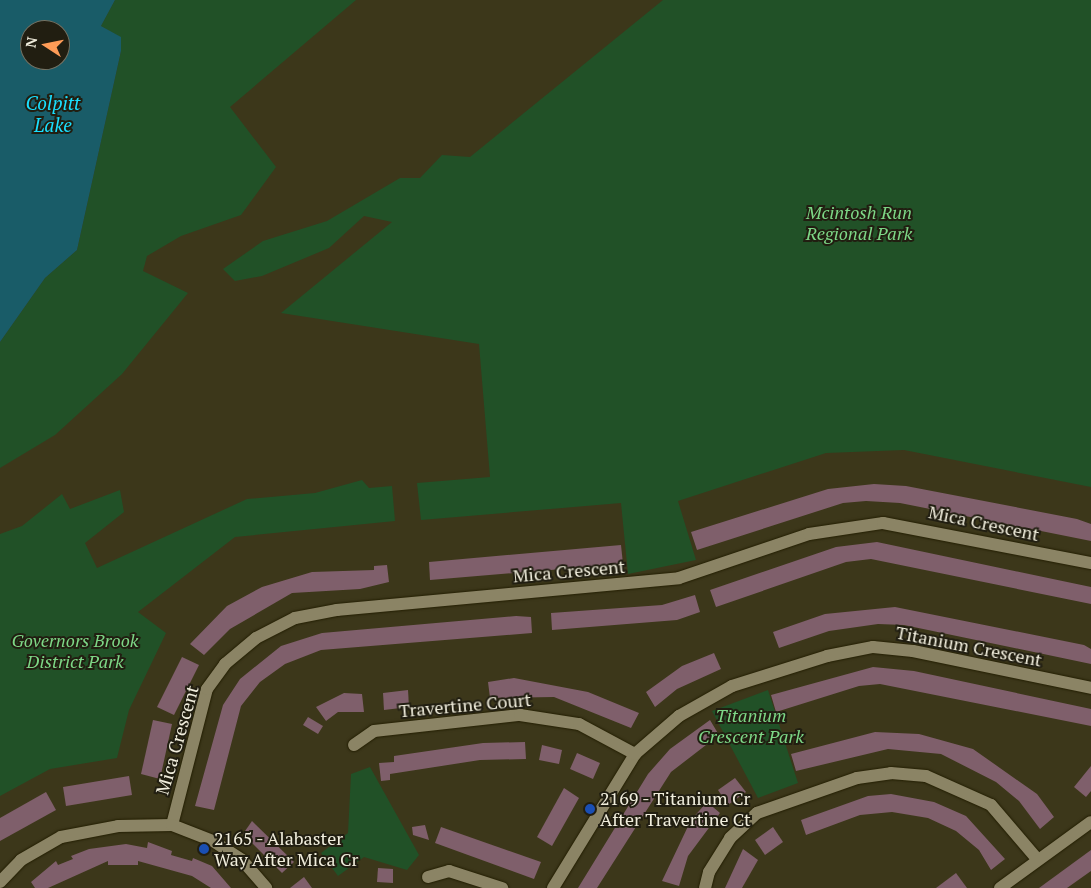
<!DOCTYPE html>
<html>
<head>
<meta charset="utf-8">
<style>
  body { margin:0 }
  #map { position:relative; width:1091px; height:888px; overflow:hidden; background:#3c371a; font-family:"PT Serif",serif }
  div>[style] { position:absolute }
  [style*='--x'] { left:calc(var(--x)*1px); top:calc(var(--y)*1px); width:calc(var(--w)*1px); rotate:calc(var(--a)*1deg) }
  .green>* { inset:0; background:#215127 }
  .water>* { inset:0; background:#195c68 }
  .building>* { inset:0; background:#7f5f6b }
  .roads { filter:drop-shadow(0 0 1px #231e02) drop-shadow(0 0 1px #231e02) }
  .street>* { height:12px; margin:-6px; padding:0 6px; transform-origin:6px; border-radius:6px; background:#8b8465 }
  .dots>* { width:14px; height:14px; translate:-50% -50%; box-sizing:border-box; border:2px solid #211e11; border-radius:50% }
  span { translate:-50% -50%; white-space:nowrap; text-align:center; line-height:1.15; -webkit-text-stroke:4px #211e11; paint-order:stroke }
  .park-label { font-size:18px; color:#7dd786; font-style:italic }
  .street-label { font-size:18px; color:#f0eddc }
  .poi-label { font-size:18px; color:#f0eddc }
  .left { translate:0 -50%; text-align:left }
  .water-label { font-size:19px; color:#1adffe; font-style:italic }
  .north { position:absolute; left:20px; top:20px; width:50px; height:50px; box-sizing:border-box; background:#211e11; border:1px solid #747162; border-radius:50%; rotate:281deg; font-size:14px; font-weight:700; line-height:20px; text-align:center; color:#f0eddc }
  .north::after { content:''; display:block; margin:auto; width:18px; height:22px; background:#fe9c57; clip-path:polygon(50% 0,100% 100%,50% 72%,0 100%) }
</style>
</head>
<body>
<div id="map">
  <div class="green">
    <div style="clip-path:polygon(115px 0,356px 0,230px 107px,276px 167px,241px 215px,181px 236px,147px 256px,143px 271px,188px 293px,122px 374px,55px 435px,0 468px,0 342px,45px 278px,77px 250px,121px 51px,120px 37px,101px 26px)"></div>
    <div style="clip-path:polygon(663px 0,1091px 0,1091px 487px,904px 450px,826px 453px,678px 501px,696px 560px,628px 574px,621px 503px,421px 520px,417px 483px,490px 477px,479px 344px,281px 313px,392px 222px,364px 216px,329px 248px,262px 276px,235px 281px,223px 269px,263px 241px,327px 221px,400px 178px,420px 178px,442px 155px,470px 157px)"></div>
    <div style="clip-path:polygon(362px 480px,369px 488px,392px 486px,395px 521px,235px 537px,138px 612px,166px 633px,129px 710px,117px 758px,50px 769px,0 796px,0 534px,22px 526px,62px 494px,70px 509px,120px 490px,124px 512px,85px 543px,97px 568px,247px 499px,315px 493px)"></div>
    <div style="clip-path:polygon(768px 690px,798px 783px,758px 798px,712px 711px)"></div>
    <div style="clip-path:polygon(370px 767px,419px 855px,407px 870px,364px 857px,338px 876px,321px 853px,348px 833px,351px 774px)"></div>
  </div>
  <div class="water">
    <div style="clip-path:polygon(evenodd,0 0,115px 0,101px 26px,121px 37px,121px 51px,77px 250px,45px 278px,0 342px,0 0,30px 30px,60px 30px,60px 60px,30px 60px,30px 30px)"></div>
  </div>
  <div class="building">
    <div style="clip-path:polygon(874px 484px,906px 486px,1077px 519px,1091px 524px,1091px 541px,900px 503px,866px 501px,843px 503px,697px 550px,691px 532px,828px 489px)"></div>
    <div style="clip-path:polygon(877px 542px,1091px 587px,1091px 604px,871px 559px,846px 562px,716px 607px,710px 590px,836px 547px)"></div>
    <div style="clip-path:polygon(621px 545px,623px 564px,430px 580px,429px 562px)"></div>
    <div style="clip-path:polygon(387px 565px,389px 582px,360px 589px,292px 593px,230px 629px,204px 655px,190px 644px,227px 606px,262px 587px,312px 572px,374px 570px,374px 566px)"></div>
    <div style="clip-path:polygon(695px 595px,700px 612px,677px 620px,552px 630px,551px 613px,662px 605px)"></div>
    <div style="clip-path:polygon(895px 607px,1084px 645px,1091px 649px,1091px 664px,904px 625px,878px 624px,829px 631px,779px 648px,773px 632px,825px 614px)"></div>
    <div style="clip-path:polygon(516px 616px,531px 617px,532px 633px,321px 650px,285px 664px,260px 682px,241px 706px,214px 810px,195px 806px,223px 705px,240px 679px,281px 646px,322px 633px)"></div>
    <div style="clip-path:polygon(714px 653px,721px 669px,677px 689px,655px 707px,646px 692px,682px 666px)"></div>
    <div style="clip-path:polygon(182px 657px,199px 665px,174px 715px,157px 707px)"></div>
    <div style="clip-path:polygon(873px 667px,914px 671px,1091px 709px,1091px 726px,880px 684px,859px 686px,776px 712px,771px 695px)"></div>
    <div style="clip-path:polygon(514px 678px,588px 692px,639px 713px,631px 728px,554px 697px,490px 698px,488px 682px)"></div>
    <div style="clip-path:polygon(408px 690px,409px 707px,384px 710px,383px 693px)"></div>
    <div style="clip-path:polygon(344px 693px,362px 694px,364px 712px,338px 712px,326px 721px,316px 707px)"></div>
    <div style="clip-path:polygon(308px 717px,323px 726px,318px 734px,303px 725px)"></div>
    <div style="clip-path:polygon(153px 720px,172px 724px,160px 779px,141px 774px)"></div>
    <div style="clip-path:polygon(710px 720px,719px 735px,671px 772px,597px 888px,578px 888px,648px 774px,670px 749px)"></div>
    <div style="clip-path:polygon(875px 732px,919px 734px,973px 749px,1037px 794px,1054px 817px,1040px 829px,1019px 801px,996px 782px,941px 754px,888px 749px,796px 771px,791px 754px)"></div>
    <div style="clip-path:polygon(525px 742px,526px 759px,480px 760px,390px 774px,390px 780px,381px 781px,379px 763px,394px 762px,394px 756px,483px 743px)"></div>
    <div style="clip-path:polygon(542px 745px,562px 750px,559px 764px,539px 760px)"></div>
    <div style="clip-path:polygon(577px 753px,600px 763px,593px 779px,570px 769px)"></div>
    <div style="clip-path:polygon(1091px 766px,1091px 791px,1086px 797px,1074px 787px)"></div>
    <div style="clip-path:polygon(129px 776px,132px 795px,66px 806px,63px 787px)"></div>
    <div style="clip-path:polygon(735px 778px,746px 792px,728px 805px,718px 790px)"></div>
    <div style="clip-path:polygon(564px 788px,579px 798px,552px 846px,537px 837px)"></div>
    <div style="clip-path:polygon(46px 792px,56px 810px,0 841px,0 818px)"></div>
    <div style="clip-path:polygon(891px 794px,934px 802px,966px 816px,1005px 859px,991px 870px,979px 850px,956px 831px,928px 818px,892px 812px,860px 815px,806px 835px,801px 820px,868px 796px)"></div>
    <div style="clip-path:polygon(707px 802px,720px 813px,688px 856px,679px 886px,662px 881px,691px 820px)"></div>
    <div style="clip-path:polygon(252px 821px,294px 862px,282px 873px,243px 834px)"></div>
    <div style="clip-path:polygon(425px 825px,429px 840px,413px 835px,412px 827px)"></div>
    <div style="clip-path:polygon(441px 827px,541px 862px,534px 879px,435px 843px)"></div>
    <div style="clip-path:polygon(773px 827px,783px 842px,765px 855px,755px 840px)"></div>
    <div style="clip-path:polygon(148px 842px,172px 851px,171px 855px,192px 861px,193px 858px,212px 866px,231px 888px,211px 888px,192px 876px,138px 861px,138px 865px,108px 865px,108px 861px,48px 888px,35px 888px,31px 882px,56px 861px,58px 865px,73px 859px,71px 856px,89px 849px,126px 844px,147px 848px)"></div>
    <div style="clip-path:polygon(743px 849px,758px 860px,742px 888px,725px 888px)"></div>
    <div style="clip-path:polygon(1091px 850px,1091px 871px,1067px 888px,1039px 888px)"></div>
    <div style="clip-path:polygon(378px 868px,393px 869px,393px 883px,377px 882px)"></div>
    <div style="clip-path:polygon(956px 873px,967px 888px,936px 888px)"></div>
    <div style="clip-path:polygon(304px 877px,312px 888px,290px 888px)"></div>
  </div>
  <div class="roads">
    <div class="street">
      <div style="--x:354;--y:745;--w:24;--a:-35"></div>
      <div style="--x:374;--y:731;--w:147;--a:-6.3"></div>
      <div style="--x:520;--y:715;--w:60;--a:8.7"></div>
      <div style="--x:579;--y:724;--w:64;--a:28.2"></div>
      <div style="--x:172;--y:825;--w:140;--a:-75.6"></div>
      <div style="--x:207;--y:689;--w:31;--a:-54"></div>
      <div style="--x:225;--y:664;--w:40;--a:-40"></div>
      <div style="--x:256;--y:638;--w:44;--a:-27.1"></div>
      <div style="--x:295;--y:618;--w:43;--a:-10.8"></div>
      <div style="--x:337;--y:610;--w:343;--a:-5.3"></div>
      <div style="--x:679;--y:578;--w:137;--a:-18.7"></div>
      <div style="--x:809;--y:534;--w:75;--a:-8.5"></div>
      <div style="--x:883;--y:523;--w:212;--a:10.9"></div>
      <div style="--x:428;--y:877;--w:22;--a:-16"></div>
      <div style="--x:449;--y:871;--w:56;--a:17.8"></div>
      <div style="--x:0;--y:882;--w:30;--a:-46"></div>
      <div style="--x:21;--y:860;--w:46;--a:-29.9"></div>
      <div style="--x:61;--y:837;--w:58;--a:-10.9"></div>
      <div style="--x:118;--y:826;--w:54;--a:-1.1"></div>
      <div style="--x:172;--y:825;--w:44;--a:21.3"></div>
      <div style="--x:213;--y:841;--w:35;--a:33"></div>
      <div style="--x:242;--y:860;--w:37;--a:49"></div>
      <div style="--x:553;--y:888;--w:157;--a:-58.5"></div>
      <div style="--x:635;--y:754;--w:58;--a:-40.8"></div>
      <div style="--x:679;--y:716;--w:61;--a:-29.5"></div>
      <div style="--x:732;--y:686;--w:100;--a:-17.5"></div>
      <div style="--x:827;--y:656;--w:47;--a:-11.1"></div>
      <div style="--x:873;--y:647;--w:40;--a:5.7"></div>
      <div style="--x:913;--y:651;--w:182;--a:11.7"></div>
      <div style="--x:705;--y:888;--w:16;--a:-76"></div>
      <div style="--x:709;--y:872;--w:40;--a:-58"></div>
      <div style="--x:730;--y:838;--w:37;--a:-43"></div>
      <div style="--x:757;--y:813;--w:106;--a:-19.3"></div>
      <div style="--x:857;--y:778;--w:34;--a:-8"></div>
      <div style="--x:891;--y:773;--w:35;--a:5"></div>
      <div style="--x:926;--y:776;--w:71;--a:24"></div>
      <div style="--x:991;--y:805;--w:72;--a:49.5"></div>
      <div style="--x:1000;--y:888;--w:112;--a:-36"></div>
    </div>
  </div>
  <div class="dots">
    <div style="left:590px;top:809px;background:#1a4fb4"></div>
    <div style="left:204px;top:849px;background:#1a4fb4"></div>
  </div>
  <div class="park-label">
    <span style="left:859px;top:223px">Mcintosh Run<br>Regional Park</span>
    <span style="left:75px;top:651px">Governors Brook<br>District Park</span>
    <span style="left:751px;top:726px">Titanium<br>Crescent Park</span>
  </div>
  <div class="street-label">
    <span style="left:984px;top:523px;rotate:12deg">Mica Crescent</span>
    <span style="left:569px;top:571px;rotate:-5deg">Mica Crescent</span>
    <span style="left:969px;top:646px;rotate:11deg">Titanium Crescent</span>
    <span style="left:465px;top:705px;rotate:-5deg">Travertine Court</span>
    <span style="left:177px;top:740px;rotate:-74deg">Mica Crescent</span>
  </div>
  <div class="poi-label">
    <span class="left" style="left:600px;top:809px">2169 - Titanium Cr<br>After Travertine Ct</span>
    <span class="left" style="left:214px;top:849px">2165 - Alabaster<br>Way After Mica Cr</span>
  </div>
  <div class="water-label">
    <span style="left:53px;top:114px">Colpitt<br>Lake</span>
  </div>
  <div class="north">N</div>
</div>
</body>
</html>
